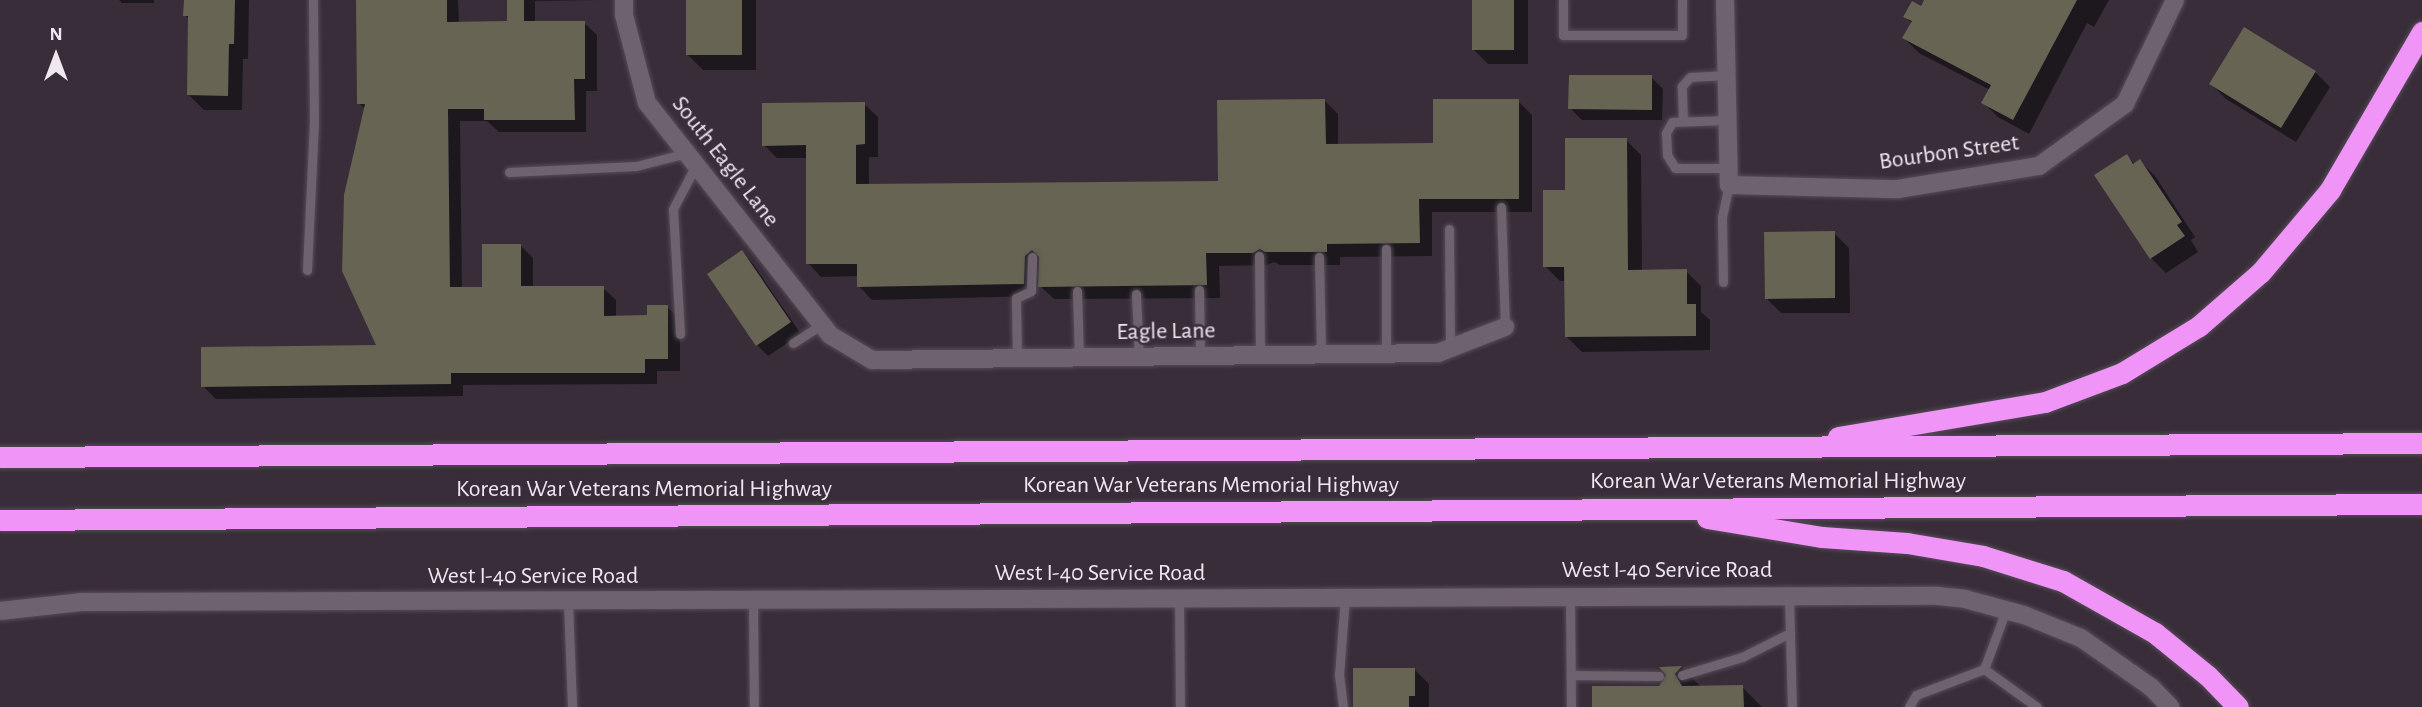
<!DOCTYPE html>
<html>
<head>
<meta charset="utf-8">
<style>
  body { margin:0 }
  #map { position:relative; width:2422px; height:707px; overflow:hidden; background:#382d39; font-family:"Alegreya Sans",sans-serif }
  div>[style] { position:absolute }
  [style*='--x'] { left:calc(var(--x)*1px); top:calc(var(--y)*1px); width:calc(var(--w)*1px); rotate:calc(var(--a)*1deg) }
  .shadow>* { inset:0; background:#0007 }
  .building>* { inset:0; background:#676453 }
  .roads { filter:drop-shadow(0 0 2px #554c56) drop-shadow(0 0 2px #554c56) }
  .lane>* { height:9px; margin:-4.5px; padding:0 4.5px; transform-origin:4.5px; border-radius:4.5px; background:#6e626f }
  .street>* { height:18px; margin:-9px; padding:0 9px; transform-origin:9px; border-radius:9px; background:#6e626f }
  .highway>* { height:21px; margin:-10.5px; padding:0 10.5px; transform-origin:10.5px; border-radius:10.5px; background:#f094f7 }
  span { translate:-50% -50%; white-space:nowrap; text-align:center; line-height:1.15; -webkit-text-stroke:5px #382d39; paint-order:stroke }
  .street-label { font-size:24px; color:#eee7ef }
  .north { position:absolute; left:21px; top:21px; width:70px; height:70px; -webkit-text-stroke:5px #382d39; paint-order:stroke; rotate:0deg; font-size:19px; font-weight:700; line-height:28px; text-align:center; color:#eee7ef }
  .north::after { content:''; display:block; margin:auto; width:24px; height:32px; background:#eee7ef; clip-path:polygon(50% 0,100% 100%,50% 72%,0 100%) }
</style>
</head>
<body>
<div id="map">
  <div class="shadow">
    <div style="clip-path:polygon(119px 0,154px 0,154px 3px,122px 3px)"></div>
    <div style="clip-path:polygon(185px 0,249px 0,248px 59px,243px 59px,242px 110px,204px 110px,189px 95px,190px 20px,185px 15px)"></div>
    <div style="clip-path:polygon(358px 0,458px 0,459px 23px,509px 23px,508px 0,598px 0,535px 1px,535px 23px,584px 23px,597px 35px,597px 91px,586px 91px,586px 132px,499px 132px,487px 121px,460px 121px,462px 289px,484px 289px,521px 246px,533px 258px,533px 288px,603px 288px,616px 300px,616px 317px,648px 317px,667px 307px,680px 319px,680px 371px,657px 371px,657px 384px,463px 385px,463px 396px,216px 399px,203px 386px,379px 347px,366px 110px,359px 103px)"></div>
    <div style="clip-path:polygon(688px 0,756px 0,756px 70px,703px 70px,688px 55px)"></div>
    <div style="clip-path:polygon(1473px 0,1528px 0,1528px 64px,1488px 64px,1473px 49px)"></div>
    <div style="clip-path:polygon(1926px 0,2109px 0,2094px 27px,2087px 23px,2029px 134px,1998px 117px,1983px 102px,1990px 90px,1919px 53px,1904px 38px,1912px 23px,1905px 16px,1921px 9px)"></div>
    <div style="clip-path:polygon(2315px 72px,2330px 87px,2296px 142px,2226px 99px,2211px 84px)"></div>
    <div style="clip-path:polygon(1651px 77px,1663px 89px,1662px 120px,1582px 120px,1570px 108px)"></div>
    <div style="clip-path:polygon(1325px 101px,1338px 114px,1338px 146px,1435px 145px,1518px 101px,1532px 115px,1532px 212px,1432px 212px,1432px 256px,1340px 257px,1340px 265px,1280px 265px,1274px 262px,1267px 265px,1219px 266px,1220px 298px,1054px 299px,1037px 283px,1037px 296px,872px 300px,859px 286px,859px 276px,821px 277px,808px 263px,808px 158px,777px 158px,764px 145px,864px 104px,878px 117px,878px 157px,869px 157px,869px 186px,1220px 183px)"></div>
    <div style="clip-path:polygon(1626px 140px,1641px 155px,1642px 271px,1686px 271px,1701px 286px,1701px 312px,1710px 320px,1710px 350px,1582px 352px,1567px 337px,1566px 281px,1560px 281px,1545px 266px)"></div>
    <div style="clip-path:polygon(2126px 156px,2135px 164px,2140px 161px,2155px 176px,2195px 237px,2191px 240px,2198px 252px,2166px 273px,2151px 258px)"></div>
    <div style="clip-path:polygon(1834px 233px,1849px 248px,1850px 313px,1781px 313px,1766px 298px)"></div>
    <div style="clip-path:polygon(742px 252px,753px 264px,801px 334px,768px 356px,757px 345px)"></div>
    <div style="clip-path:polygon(1682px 668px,1701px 687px,1742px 687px,1762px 707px,1594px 707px,1659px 688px,1668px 675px,1662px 669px)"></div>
    <div style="clip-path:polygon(1414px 669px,1429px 684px,1429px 707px,1355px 707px)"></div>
  </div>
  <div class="building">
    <div style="clip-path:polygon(184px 0,235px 0,234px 44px,229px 44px,228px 96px,187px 95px,188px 16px,183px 16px)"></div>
    <div style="clip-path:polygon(356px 0,447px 0,447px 22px,507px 21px,507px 0,524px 0,524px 21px,585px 21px,585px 79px,574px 79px,575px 120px,484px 120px,484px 109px,448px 109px,450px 287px,482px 287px,482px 244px,521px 244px,521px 286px,604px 286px,604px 316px,647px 315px,647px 305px,668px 305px,668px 359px,645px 359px,645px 373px,451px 373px,451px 384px,201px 387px,201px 347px,376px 345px,342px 271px,344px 195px,365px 104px,357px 104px)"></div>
    <div style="clip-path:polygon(686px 0,742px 0,742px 55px,686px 55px)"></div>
    <div style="clip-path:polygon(1472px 0,1514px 0,1514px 50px,1472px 50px)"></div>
    <div style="clip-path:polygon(1924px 0,2077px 0,2013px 120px,1981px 103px,1991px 85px,1902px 38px,1912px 21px,1903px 17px,1912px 1px,1921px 6px)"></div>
    <div style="clip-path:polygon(2244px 27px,2316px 71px,2281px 128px,2209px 84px)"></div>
    <div style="clip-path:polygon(1569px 75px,1652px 75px,1652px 110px,1568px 109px)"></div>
    <div style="clip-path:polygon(1325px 99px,1326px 144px,1433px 143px,1433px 99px,1519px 99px,1519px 199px,1419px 199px,1420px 243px,1327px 244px,1327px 252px,1265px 252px,1260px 249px,1253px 253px,1206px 253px,1207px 285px,1038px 287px,1039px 257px,1032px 250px,1025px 256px,1024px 284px,857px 287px,857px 264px,806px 264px,806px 145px,762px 146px,762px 103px,865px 102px,865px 144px,856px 145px,856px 184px,1218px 181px,1217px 100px)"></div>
    <div style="clip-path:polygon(1565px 138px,1627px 138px,1628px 270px,1687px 269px,1687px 304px,1696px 304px,1696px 336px,1565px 337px,1564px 267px,1543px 267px,1543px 190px,1565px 190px)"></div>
    <div style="clip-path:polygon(2127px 154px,2133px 164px,2140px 159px,2182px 222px,2177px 225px,2185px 236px,2150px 259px,2094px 175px)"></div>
    <div style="clip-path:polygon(1835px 231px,1835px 298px,1765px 299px,1764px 232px)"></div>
    <div style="clip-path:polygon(742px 250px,791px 322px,756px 346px,707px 274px)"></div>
    <div style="clip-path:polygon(1682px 666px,1675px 674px,1682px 686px,1743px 685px,1744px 707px,1592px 707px,1592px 686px,1659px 686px,1666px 675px,1659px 667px)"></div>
    <div style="clip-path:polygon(1353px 668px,1415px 668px,1415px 696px,1409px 696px,1409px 707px,1353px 707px)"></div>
  </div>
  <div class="roads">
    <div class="lane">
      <div style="--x:1563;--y:0;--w:35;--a:90"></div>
      <div style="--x:1563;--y:35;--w:119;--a:0"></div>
      <div style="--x:1682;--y:35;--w:35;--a:-90"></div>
      <div style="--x:1727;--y:120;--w:55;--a:177.9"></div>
      <div style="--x:1672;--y:122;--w:13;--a:119"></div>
      <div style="--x:1666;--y:133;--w:22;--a:87"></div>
      <div style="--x:1667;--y:155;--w:15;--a:58"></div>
      <div style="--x:1675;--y:168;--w:53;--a:0"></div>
      <div style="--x:1683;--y:121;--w:35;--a:-92"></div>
      <div style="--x:1682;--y:86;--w:12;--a:-48"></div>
      <div style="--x:1690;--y:77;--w:36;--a:-3"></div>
      <div style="--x:509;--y:172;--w:127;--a:-2.7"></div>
      <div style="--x:636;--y:166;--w:53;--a:-14.3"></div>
      <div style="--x:1501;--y:207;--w:120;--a:88.1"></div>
      <div style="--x:1449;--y:229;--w:120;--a:89.5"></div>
      <div style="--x:1386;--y:249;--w:105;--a:90"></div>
      <div style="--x:1259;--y:256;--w:100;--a:89.4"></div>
      <div style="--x:1319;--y:257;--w:98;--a:88.8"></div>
      <div style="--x:307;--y:270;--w:148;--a:-87.3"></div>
      <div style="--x:314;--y:122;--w:122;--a:-90.5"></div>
      <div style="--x:1723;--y:282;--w:65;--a:-90.9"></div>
      <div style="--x:1722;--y:217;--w:33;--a:-78"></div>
      <div style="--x:1199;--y:290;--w:66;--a:89.1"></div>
      <div style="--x:1077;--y:291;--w:67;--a:88.3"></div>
      <div style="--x:1136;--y:294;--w:63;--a:87.3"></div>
      <div style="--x:680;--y:334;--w:125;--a:-93.2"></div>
      <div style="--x:673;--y:209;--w:50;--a:-62.4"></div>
      <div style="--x:793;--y:343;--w:35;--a:-33"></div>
      <div style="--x:1017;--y:358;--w:60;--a:-91"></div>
      <div style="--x:1016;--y:298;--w:17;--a:-25"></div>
      <div style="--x:1031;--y:291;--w:34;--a:-88"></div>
      <div style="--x:1570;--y:596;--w:111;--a:89.5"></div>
      <div style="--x:1789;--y:596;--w:111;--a:88.5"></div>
      <div style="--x:1179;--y:597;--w:110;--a:89.5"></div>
      <div style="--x:753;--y:601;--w:106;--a:89.5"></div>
      <div style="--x:568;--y:602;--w:105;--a:87.8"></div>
      <div style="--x:2006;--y:610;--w:63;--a:110.4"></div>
      <div style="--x:1984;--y:669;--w:65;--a:35.6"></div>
      <div style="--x:1571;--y:675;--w:88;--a:0.7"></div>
      <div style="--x:1682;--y:675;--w:63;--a:-16.7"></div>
      <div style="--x:1742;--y:657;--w:54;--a:-26.6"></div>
      <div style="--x:1343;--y:707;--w:32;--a:-97"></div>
      <div style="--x:1339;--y:675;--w:78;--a:-85.6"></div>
      <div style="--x:1909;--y:707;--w:14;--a:-60"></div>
      <div style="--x:1916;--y:695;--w:73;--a:-20.9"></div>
    </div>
    <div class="street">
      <div style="--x:624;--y:0;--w:15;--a:90"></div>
      <div style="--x:624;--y:15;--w:91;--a:75.4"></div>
      <div style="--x:647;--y:103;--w:295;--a:51.7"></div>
      <div style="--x:830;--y:335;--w:49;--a:30.8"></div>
      <div style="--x:872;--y:360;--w:566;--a:-0.71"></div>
      <div style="--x:1438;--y:353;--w:72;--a:-21.2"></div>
      <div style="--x:1725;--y:0;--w:185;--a:88.8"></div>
      <div style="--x:1729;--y:185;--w:169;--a:1.4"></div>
      <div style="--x:1898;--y:189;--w:143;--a:-9.3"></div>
      <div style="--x:2039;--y:166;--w:106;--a:-35.8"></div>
      <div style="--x:2125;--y:104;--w:115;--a:-64.3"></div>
      <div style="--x:0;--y:611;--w:81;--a:-6.3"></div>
      <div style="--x:81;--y:602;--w:1857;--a:-0.19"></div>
      <div style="--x:1938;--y:596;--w:27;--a:6"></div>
      <div style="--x:1965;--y:599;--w:61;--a:15.2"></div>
      <div style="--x:2024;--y:615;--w:61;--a:22"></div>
      <div style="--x:2081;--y:638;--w:85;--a:35"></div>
      <div style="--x:2151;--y:687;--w:28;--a:46"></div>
    </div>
    <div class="highway">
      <div style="--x:1838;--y:437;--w:210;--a:-9.6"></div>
      <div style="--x:2045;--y:402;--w:82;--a:-20.6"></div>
      <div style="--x:2122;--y:373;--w:90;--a:-31.4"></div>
      <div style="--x:2199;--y:326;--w:82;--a:-41.1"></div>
      <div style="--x:2261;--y:272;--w:107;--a:-49.9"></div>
      <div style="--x:2330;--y:190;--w:183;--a:-59.8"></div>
      <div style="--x:0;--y:457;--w:2422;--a:-0.33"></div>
      <div style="--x:1707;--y:518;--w:117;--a:9.4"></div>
      <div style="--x:1822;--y:537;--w:85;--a:4"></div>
      <div style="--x:1907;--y:543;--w:77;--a:9.7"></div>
      <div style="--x:1983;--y:556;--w:84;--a:17.4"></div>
      <div style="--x:2063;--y:581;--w:106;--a:29.5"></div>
      <div style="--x:2155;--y:633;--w:68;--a:39.1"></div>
      <div style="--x:2208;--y:676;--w:43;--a:45.9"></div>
      <div style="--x:0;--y:520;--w:2422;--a:-0.38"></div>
    </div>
  </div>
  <div class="street-label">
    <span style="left:1949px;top:153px;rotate:-8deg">Bourbon Street</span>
    <span style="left:725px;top:162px;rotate:52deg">South Eagle Lane</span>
    <span style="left:1166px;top:332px;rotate:-1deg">Eagle Lane</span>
    <span style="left:1778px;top:482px">Korean War Veterans Memorial Highway</span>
    <span style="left:1211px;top:486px">Korean War Veterans Memorial Highway</span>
    <span style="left:644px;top:490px">Korean War Veterans Memorial Highway</span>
    <span style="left:1667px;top:571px">West I-40 Service Road</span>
    <span style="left:1100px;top:574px">West I-40 Service Road</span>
    <span style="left:533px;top:577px">West I-40 Service Road</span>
  </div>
  <div class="north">N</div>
</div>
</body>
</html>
